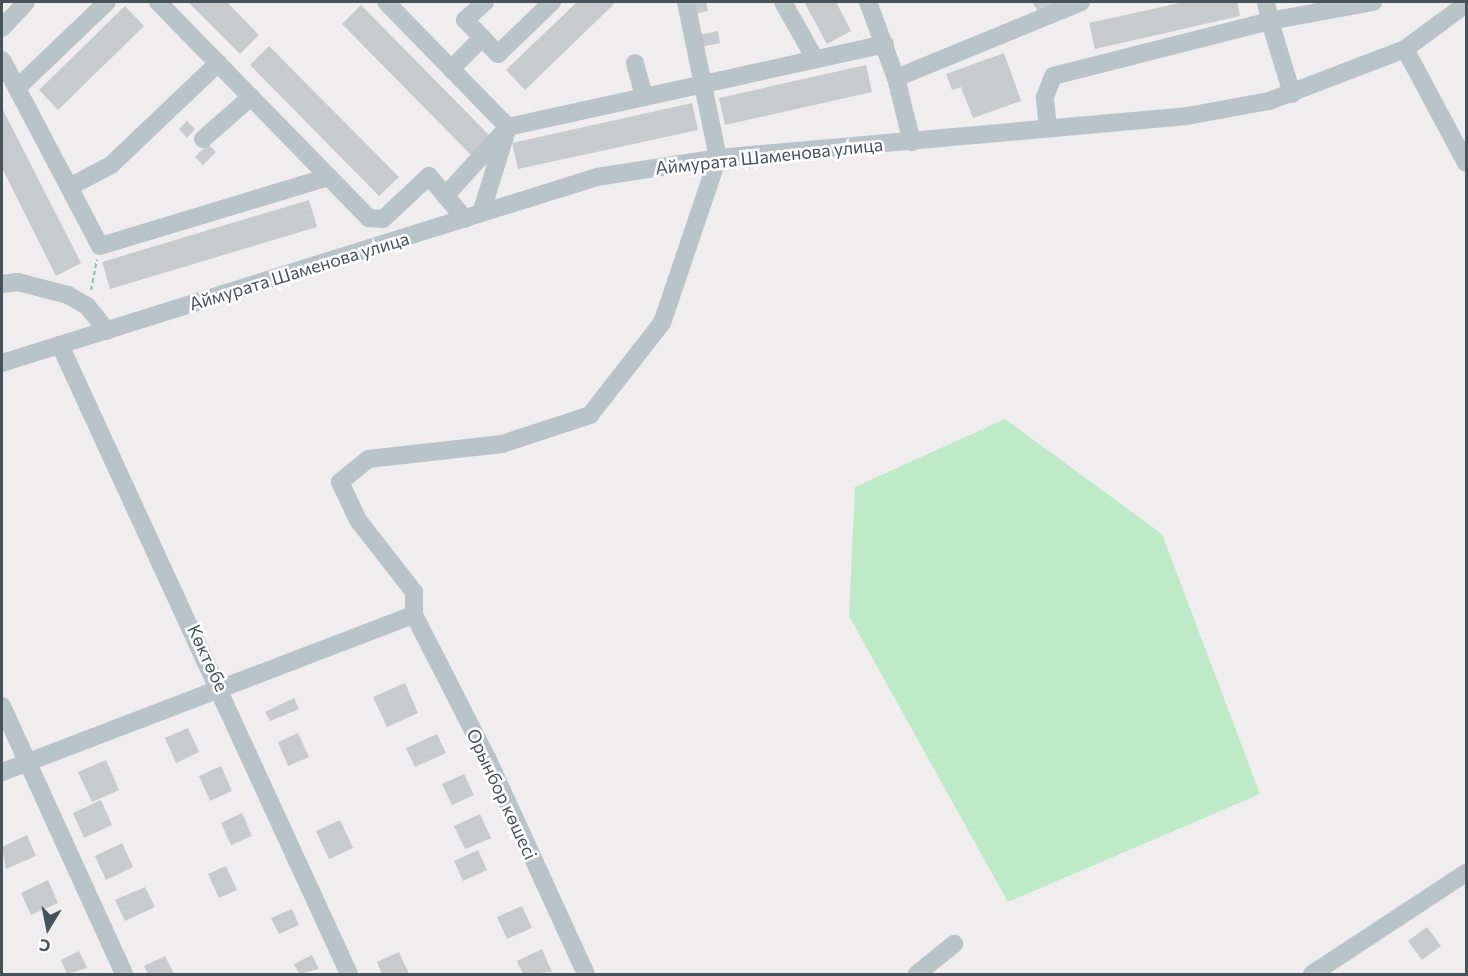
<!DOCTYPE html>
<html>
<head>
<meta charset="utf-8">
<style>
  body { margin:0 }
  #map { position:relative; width:1468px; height:976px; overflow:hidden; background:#efeded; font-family:Commissioner,sans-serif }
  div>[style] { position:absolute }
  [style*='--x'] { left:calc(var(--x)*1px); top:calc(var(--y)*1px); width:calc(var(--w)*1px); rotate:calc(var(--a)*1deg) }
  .green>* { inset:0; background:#beeac8 }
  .building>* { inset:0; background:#c7cbce }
  .path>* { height:2px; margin-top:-1px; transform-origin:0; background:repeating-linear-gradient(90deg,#79c593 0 4.5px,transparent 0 7.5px) }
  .minor>* { height:18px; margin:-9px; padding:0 9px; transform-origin:9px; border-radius:9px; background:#b9c4c9 }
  span { translate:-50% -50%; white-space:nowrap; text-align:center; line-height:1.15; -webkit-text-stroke:5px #fff; paint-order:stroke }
  .street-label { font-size:18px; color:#475359 }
  .frame { position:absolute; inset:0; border:3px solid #475359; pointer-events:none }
  .north { position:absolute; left:18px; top:898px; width:60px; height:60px; -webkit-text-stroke:4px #fff; paint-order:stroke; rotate:190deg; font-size:16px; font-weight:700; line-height:24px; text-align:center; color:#475359 }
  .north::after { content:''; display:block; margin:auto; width:21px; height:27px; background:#475359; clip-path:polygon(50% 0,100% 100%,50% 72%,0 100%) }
</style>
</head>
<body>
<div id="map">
  <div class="green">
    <div style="clip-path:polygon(1005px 419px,1162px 534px,1260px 794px,1008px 902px,849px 616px,855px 487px)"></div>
  </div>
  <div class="building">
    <div style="clip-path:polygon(188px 2px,227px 2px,259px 35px,240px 54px)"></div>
    <div style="clip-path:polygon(577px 2px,616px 2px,525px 90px,506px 70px)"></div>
    <div style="clip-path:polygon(692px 2px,706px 2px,708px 11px,694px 14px)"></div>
    <div style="clip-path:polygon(804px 2px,836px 2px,851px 31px,827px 44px)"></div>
    <div style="clip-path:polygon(1032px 2px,1060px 2px,1039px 13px)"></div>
    <div style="clip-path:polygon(1184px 2px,1237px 2px,1240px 16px,1095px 49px,1089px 23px)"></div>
    <div style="clip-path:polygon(361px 5px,490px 136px,471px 155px,342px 24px)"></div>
    <div style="clip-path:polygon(125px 6px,144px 26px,58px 110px,39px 90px)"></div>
    <div style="clip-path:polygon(718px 31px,720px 43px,701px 47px,699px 35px)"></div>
    <div style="clip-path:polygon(269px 46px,399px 177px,379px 196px,250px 65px)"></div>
    <div style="clip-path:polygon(1004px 53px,1021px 101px,973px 118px,961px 87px,952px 90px,946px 74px)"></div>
    <div style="clip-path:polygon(866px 65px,872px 92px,725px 125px,719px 98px)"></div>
    <div style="clip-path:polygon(692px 103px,698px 130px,518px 169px,512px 143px)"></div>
    <div style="clip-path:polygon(2px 108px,81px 263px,56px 276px,2px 168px)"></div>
    <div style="clip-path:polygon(187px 121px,195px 129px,187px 138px,179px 129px)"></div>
    <div style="clip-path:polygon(208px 144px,216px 152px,203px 165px,195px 157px)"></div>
    <div style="clip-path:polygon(309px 200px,317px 227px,110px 289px,102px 262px)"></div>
    <div style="clip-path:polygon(405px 683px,418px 713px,387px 727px,373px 697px)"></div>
    <div style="clip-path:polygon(294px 698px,299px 709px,270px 721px,265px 712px)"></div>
    <div style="clip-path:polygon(188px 728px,199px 752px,176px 763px,165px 738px)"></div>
    <div style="clip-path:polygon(298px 733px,309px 757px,288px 766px,278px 742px)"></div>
    <div style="clip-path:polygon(437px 734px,446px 753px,415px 767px,406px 748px)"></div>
    <div style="clip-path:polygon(106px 760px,119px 790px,92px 802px,78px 772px)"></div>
    <div style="clip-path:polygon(221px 766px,232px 791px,210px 801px,199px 776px)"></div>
    <div style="clip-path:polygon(464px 774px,474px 795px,452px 805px,442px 784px)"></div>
    <div style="clip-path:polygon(101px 800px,112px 825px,84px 838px,73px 813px)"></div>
    <div style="clip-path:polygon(242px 813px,252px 836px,231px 845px,221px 823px)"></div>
    <div style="clip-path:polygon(480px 814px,491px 838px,465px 849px,454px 826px)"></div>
    <div style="clip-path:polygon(340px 820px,353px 848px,329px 859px,316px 831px)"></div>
    <div style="clip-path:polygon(27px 835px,36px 856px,6px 869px,2px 847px)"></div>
    <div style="clip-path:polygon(122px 843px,133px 867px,106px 880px,95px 856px)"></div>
    <div style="clip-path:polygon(478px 850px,487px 870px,463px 881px,454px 861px)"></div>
    <div style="clip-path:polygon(226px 866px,237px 890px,219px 898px,208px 874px)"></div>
    <div style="clip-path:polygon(48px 880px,58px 903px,31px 915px,21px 893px)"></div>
    <div style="clip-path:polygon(145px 887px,155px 907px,125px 921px,115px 900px)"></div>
    <div style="clip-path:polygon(522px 906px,532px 928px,507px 939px,497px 917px)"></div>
    <div style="clip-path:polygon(292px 909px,299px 925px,279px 934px,271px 918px)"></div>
    <div style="clip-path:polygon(1427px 927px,1441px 946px,1422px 960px,1408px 941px)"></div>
    <div style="clip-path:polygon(542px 949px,552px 972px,523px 974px,517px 961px)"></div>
    <div style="clip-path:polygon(79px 951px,87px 968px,67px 974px,61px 960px)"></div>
    <div style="clip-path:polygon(399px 952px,409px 974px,382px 974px,377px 962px)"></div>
    <div style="clip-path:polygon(312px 955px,319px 969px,299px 974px,294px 964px)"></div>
    <div style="clip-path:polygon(165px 956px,174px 974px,148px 974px,144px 966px)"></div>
  </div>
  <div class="path">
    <div style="--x:91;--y:290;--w:31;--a:-79"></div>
  </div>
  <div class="minor">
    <div style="--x:158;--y:2;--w:302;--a:45.7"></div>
    <div style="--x:369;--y:218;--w:14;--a:4"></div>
    <div style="--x:383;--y:219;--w:63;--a:-43.1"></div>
    <div style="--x:429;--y:176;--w:56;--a:50.1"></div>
    <div style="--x:386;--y:2;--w:175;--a:45.7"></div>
    <div style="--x:508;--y:127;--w:90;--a:107.4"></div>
    <div style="--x:485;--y:2;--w:27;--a:138"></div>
    <div style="--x:465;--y:20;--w:47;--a:45.9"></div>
    <div style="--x:498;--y:54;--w:75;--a:-43.9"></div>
    <div style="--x:783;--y:2;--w:65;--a:60.7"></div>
    <div style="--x:868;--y:2;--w:81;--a:69.8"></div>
    <div style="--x:896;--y:78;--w:200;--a:-22.3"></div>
    <div style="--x:2;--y:28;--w:35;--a:-47"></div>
    <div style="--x:1405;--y:49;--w:129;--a:61.8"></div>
    <div style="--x:2;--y:60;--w:210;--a:62.2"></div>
    <div style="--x:100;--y:246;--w:239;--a:-16.8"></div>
    <div style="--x:635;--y:63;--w:35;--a:75"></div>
    <div style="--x:451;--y:69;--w:44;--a:-45"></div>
    <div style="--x:896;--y:78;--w:66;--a:76"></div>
    <div style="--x:17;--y:88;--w:124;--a:-43.7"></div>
    <div style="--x:1292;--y:94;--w:76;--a:-106.8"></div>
    <div style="--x:1270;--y:21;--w:105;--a:-10.5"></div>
    <div style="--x:1048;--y:128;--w:31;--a:-96"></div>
    <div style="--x:1045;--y:97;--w:22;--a:-69"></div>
    <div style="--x:1053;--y:76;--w:224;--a:-14.2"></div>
    <div style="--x:1270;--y:21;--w:19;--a:-102"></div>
    <div style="--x:203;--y:139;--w:64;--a:-41.2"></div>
    <div style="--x:69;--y:187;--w:47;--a:-27.6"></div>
    <div style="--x:111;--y:165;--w:148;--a:-43.6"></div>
    <div style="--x:445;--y:196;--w:93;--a:-47.6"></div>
    <div style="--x:508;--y:127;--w:386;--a:-12.4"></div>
    <div style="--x:2;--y:284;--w:16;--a:-7"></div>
    <div style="--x:18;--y:282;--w:52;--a:14.6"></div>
    <div style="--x:68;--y:295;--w:22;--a:30"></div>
    <div style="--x:87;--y:306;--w:32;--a:51"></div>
    <div style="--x:60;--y:345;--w:692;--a:65.32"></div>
    <div style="--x:2;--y:363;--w:623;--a:-17.36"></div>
    <div style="--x:597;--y:177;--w:122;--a:-8.9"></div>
    <div style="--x:718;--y:158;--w:471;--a:-5.1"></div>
    <div style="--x:1187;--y:116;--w:83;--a:-10.4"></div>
    <div style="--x:1269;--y:101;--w:146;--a:-20.9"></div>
    <div style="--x:1405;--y:49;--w:76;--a:-36.4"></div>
    <div style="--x:2;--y:706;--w:294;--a:65.5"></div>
    <div style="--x:2;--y:772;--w:441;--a:-20.9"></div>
    <div style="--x:586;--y:974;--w:238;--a:-114.6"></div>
    <div style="--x:487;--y:758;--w:161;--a:-117"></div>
    <div style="--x:414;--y:615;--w:23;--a:-90"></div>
    <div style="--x:414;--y:592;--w:91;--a:-127.9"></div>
    <div style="--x:358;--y:520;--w:42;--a:-115.3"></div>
    <div style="--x:340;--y:482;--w:36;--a:-39"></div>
    <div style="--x:368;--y:459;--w:135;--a:-6.4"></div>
    <div style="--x:502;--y:444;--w:93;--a:-18.2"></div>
    <div style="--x:590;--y:415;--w:117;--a:-52"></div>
    <div style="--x:662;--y:323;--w:174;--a:-71.3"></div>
    <div style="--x:718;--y:158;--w:159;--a:-101.6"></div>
    <div style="--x:917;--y:974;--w:48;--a:-39"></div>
    <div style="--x:1312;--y:974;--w:184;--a:-33.3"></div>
  </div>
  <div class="street-label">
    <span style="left:769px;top:156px;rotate:-6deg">Аймурата Шаменова улица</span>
    <span style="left:299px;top:271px;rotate:-17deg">Аймурата Шаменова улица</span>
    <span style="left:208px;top:658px;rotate:65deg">Көктөбе</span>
    <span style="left:502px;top:794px;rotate:65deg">Орынбор көшесі</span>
  </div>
  <div class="frame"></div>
  <div class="north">С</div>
</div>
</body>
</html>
